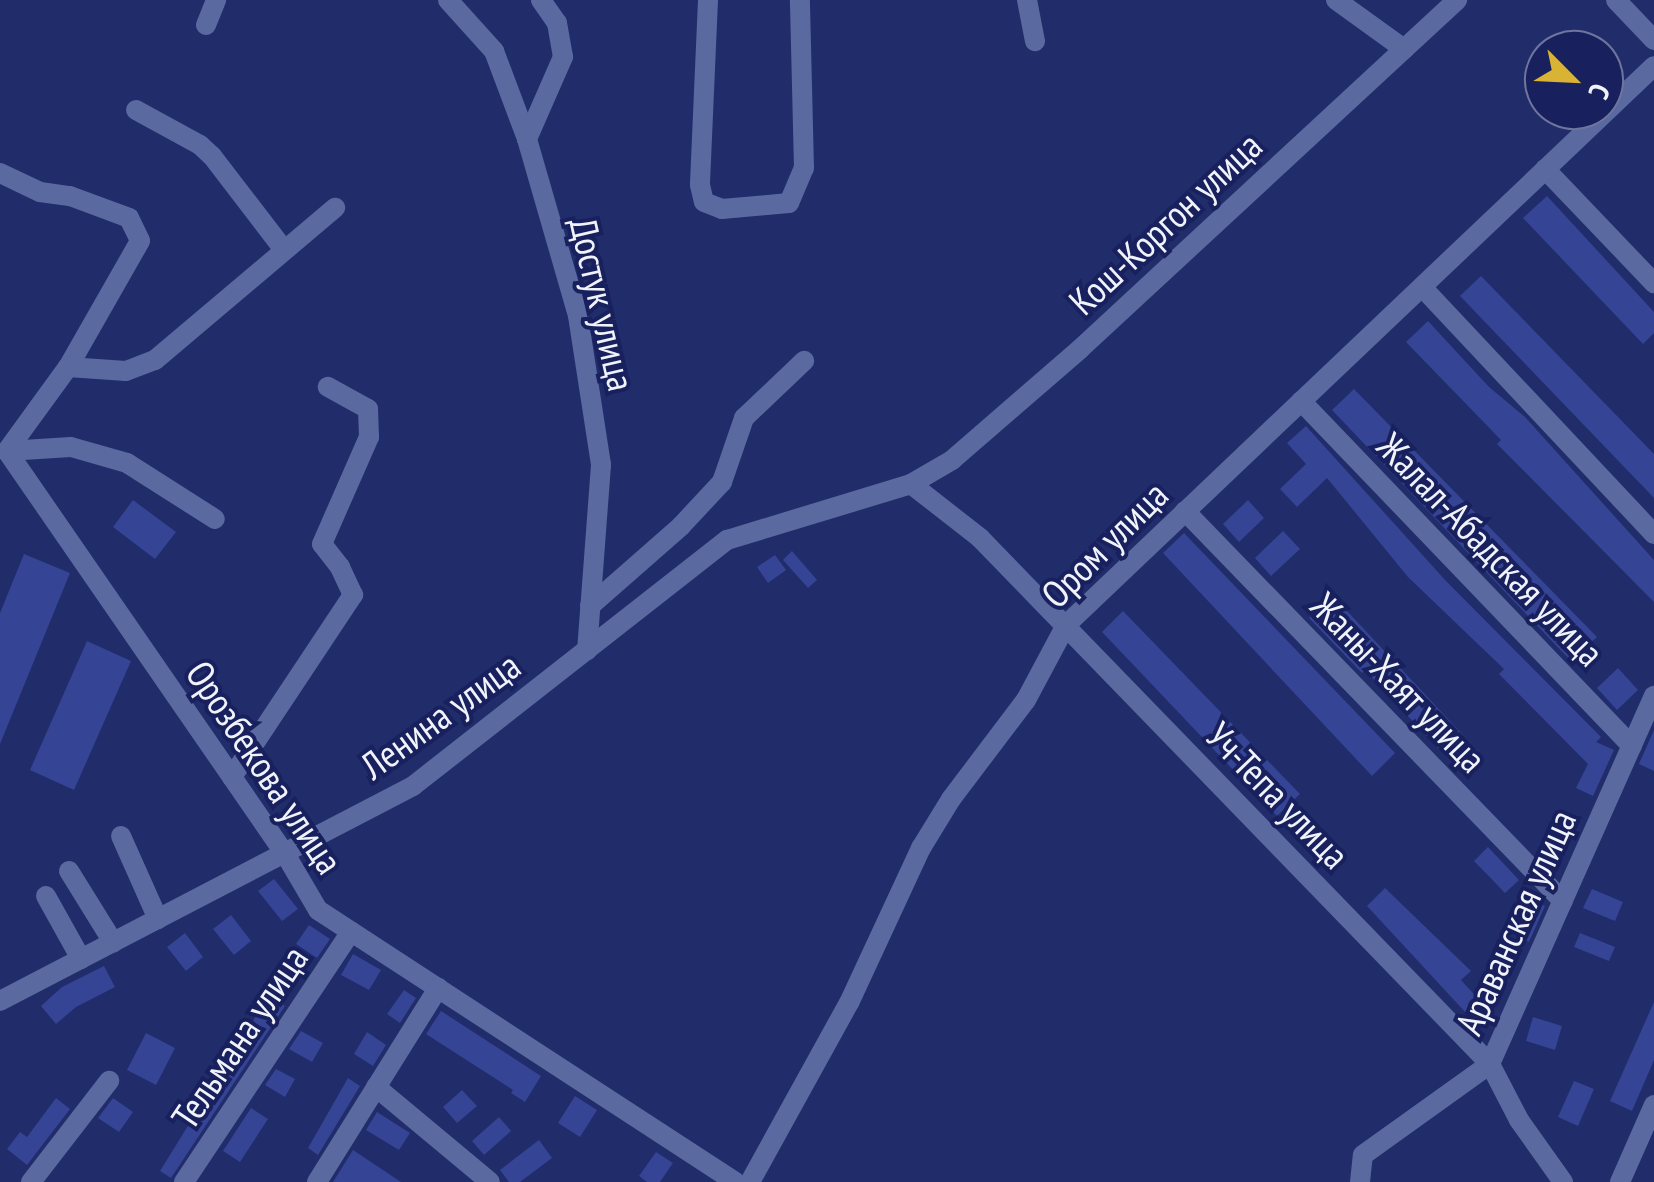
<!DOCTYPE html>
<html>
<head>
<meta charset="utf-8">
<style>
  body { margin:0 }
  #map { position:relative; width:1654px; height:1182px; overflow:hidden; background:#212c6a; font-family:"PT Sans Narrow",sans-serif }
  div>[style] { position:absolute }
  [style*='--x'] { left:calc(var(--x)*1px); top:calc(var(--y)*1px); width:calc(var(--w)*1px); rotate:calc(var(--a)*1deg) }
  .building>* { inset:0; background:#354494 }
  .minor>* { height:20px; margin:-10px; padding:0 10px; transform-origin:10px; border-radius:10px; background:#5a699f }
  span { translate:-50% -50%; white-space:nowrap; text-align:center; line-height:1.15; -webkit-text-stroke:8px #18215e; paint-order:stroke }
  .street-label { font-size:38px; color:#f1f3fb }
  .north { position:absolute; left:1524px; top:30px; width:100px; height:100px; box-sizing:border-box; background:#18215e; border:2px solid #6f759d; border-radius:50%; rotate:114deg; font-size:28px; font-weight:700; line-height:40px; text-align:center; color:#f1f3fb }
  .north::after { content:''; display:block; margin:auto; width:35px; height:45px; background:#d9b334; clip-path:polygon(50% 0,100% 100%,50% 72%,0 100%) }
</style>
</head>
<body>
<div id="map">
  <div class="building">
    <div style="clip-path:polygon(1547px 196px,1654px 312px,1654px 333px,1643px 344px,1523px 218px)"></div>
    <div style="clip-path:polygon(1481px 276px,1654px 454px,1654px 498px,1460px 296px)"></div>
    <div style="clip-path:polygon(1428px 321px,1489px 387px,1525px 417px,1654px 560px,1654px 602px,1516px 463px,1497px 444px,1501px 440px,1406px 342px)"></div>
    <div style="clip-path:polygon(1354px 389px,1597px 637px,1571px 661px,1332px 410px)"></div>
    <div style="clip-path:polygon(1306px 426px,1446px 581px,1601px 737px,1596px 742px,1614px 750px,1593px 796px,1576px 788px,1588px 764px,1499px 674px,1504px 669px,1408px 577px,1327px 478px,1297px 507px,1280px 489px,1306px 464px,1287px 443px)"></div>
    <div style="clip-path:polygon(133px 500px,176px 532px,155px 559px,113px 527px)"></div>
    <div style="clip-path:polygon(1248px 500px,1264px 518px,1239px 542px,1223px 524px)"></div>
    <div style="clip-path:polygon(1283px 531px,1300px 549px,1271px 576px,1255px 558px)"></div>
    <div style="clip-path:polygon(1184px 533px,1395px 753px,1372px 776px,1163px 553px)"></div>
    <div style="clip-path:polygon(792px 551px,817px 580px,808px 588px,783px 560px)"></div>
    <div style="clip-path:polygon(24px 554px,70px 573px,0 744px,0 613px)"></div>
    <div style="clip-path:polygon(775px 555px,786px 570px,768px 583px,757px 567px)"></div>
    <div style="clip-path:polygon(1333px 596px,1477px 750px,1457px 769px,1365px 670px,1362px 673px,1309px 618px)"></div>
    <div style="clip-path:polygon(1123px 611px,1300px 794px,1277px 816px,1102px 632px)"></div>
    <div style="clip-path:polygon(87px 641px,131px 661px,74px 790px,30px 770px)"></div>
    <div style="clip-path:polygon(1618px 668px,1638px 690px,1617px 710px,1597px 688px)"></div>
    <div style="clip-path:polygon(1654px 730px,1654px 771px,1639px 764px)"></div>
    <div style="clip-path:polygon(1488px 847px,1519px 880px,1505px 893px,1474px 861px)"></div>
    <div style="clip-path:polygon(274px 879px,298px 909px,282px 921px,258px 891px)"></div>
    <div style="clip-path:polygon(1385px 888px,1471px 971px,1461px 980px,1492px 1014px,1479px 1027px,1367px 906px)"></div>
    <div style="clip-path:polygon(1592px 889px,1623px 902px,1615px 921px,1583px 908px)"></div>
    <div style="clip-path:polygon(1530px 899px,1545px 906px,1529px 942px,1515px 936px)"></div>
    <div style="clip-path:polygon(231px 915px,251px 941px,234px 955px,213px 929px)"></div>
    <div style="clip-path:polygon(309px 925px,330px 939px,317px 958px,296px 944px)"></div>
    <div style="clip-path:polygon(185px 933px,203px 957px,186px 971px,167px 947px)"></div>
    <div style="clip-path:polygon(1580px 933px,1615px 947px,1609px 961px,1574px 947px)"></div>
    <div style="clip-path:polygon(353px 954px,381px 970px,369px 990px,341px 975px)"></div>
    <div style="clip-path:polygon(104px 966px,115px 987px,76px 1007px,56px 1024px,41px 1006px,62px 987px)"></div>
    <div style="clip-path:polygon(404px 990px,416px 998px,400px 1023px,387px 1014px)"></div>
    <div style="clip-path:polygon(269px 995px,285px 1006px,171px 1178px,160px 1171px)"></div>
    <div style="clip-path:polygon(1654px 1002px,1654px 1060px,1632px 1111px,1610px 1101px)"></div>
    <div style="clip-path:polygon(441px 1011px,541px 1076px,525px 1102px,511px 1093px,513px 1090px,426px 1034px)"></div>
    <div style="clip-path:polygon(1533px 1017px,1562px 1026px,1555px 1050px,1526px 1041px)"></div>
    <div style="clip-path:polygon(301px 1031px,323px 1043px,312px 1062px,289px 1049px)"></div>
    <div style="clip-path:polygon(367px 1032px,386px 1045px,373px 1066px,354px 1054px)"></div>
    <div style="clip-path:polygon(146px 1033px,175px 1048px,156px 1085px,127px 1070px)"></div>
    <div style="clip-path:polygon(276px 1069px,295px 1079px,285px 1097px,265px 1085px)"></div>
    <div style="clip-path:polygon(348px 1078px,360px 1086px,318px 1155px,308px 1148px)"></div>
    <div style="clip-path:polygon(1574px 1081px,1594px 1089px,1578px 1126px,1558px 1117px)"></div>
    <div style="clip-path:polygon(462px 1090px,477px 1106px,457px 1123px,443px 1107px)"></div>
    <div style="clip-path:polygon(575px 1096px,597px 1110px,580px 1137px,558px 1123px)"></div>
    <div style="clip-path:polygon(56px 1098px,70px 1109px,27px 1165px,7px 1149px,20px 1132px,27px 1137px)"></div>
    <div style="clip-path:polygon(113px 1098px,133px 1112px,119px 1132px,98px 1118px)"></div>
    <div style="clip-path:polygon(251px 1108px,268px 1119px,240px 1162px,223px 1151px)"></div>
    <div style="clip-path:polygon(377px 1112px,410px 1133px,399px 1150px,366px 1130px)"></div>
    <div style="clip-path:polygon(499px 1117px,511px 1131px,484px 1155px,472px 1141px)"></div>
    <div style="clip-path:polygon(539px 1140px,552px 1158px,520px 1182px,509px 1182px,500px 1170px)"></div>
    <div style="clip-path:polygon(353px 1150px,401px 1182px,333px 1182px)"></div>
    <div style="clip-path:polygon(656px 1152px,673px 1163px,660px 1182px,647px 1182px,639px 1176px)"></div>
  </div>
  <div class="minor">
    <div style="--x:448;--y:0;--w:69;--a:48"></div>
    <div style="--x:494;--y:51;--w:94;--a:69.4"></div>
    <div style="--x:527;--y:139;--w:184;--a:73.9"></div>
    <div style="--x:578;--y:316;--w:151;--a:81.2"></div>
    <div style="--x:601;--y:465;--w:186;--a:94.3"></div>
    <div style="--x:708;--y:0;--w:185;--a:92.5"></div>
    <div style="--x:700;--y:185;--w:17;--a:77"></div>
    <div style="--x:704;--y:202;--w:19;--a:21"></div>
    <div style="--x:722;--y:209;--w:67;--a:-5.1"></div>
    <div style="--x:789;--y:203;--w:38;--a:-67"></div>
    <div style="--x:804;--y:168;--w:168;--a:-91.4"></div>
    <div style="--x:1027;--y:0;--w:42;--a:79"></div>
    <div style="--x:1336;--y:0;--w:84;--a:35.8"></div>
    <div style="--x:1616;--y:0;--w:55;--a:46.5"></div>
    <div style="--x:206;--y:25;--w:27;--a:-68"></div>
    <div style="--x:136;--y:110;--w:73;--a:28.7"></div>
    <div style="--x:200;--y:145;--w:16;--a:43"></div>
    <div style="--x:212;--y:156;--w:118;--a:52.5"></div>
    <div style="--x:527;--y:139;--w:90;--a:-66.3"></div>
    <div style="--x:563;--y:57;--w:35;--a:-100"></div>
    <div style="--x:557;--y:23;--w:28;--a:-125"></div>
    <div style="--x:1545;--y:169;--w:158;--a:46.3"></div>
    <div style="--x:0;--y:173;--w:44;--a:25.4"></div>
    <div style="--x:40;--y:192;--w:30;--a:8"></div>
    <div style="--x:70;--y:196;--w:63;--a:20.4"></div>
    <div style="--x:129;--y:218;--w:25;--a:64"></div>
    <div style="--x:140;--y:241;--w:145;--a:119.7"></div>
    <div style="--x:68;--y:367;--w:104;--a:126"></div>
    <div style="--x:1422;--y:287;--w:339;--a:46.8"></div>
    <div style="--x:68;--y:367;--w:58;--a:3.9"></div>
    <div style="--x:126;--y:371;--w:31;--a:-21"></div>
    <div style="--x:155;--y:360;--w:236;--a:-40.2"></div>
    <div style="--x:1301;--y:401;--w:478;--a:46.2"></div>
    <div style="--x:7;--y:451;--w:487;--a:55.4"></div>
    <div style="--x:284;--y:852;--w:67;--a:59.6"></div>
    <div style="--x:318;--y:910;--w:498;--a:33.1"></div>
    <div style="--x:7;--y:451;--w:64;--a:-3.6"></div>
    <div style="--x:71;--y:447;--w:58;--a:15.9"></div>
    <div style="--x:127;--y:463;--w:104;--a:32.5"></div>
    <div style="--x:911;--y:484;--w:88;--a:38"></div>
    <div style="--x:980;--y:538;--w:733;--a:45.88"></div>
    <div style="--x:1490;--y:1064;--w:63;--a:62.6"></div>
    <div style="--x:1519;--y:1120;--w:76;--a:54.6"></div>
    <div style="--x:1185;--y:511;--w:543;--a:45.9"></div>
    <div style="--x:590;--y:606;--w:121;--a:-41.3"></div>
    <div style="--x:681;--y:526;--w:60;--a:-47"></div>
    <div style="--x:722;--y:482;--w:68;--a:-71"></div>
    <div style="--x:744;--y:418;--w:83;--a:-43.5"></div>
    <div style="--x:232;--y:777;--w:219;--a:-56.4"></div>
    <div style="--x:353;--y:595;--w:31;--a:-115"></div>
    <div style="--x:340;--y:567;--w:29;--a:-128"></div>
    <div style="--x:322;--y:544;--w:117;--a:-66.3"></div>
    <div style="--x:369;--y:437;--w:28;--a:-92"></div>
    <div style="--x:368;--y:409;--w:46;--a:-151.2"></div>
    <div style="--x:121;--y:836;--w:91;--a:66"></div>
    <div style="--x:69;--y:871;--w:84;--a:58.2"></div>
    <div style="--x:46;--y:896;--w:72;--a:60.9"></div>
    <div style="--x:0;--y:1001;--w:466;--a:-27.5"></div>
    <div style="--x:413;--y:786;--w:399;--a:-38.1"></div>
    <div style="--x:727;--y:540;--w:192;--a:-16.9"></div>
    <div style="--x:911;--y:484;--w:48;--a:-30.3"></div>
    <div style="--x:952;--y:460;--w:169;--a:-40.9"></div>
    <div style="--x:1080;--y:349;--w:514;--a:-42.79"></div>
    <div style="--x:376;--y:1087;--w:148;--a:39.8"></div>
    <div style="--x:31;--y:1182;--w:128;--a:-52.3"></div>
    <div style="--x:184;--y:1182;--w:301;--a:-56.3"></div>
    <div style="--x:317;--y:1182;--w:229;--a:-58"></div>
    <div style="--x:750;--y:1182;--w:205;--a:-61.1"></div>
    <div style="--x:849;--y:1003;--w:171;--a:-65.1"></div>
    <div style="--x:921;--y:848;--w:57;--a:-58.5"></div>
    <div style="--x:951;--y:799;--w:124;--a:-52.9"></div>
    <div style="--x:1026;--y:700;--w:85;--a:-61.9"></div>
    <div style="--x:1066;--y:625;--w:811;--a:-43.55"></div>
    <div style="--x:1360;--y:1182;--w:27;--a:-84"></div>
    <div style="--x:1363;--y:1155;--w:156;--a:-35.6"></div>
    <div style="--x:1490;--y:1064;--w:403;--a:-66"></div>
    <div style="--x:1620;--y:1182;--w:84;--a:-66.2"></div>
  </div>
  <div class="street-label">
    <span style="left:1165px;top:223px;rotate:-43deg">Кош-Коргон улица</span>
    <span style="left:603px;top:304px;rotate:77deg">Достук улица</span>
    <span style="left:1104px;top:544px;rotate:-45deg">Ором улица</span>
    <span style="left:1491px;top:549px;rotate:46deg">Жалал-Абадская улица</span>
    <span style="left:1399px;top:682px;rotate:46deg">Жаны-Хаят улица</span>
    <span style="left:440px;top:715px;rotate:-36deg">Ленина улица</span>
    <span style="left:265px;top:767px;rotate:56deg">Орозбекова улица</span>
    <span style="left:1278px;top:795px;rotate:46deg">Уч-Тепа улица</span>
    <span style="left:1515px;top:922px;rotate:-66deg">Араванская улица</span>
    <span style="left:239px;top:1037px;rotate:-56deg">Тельмана улица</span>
  </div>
  <div class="north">С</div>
</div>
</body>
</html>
